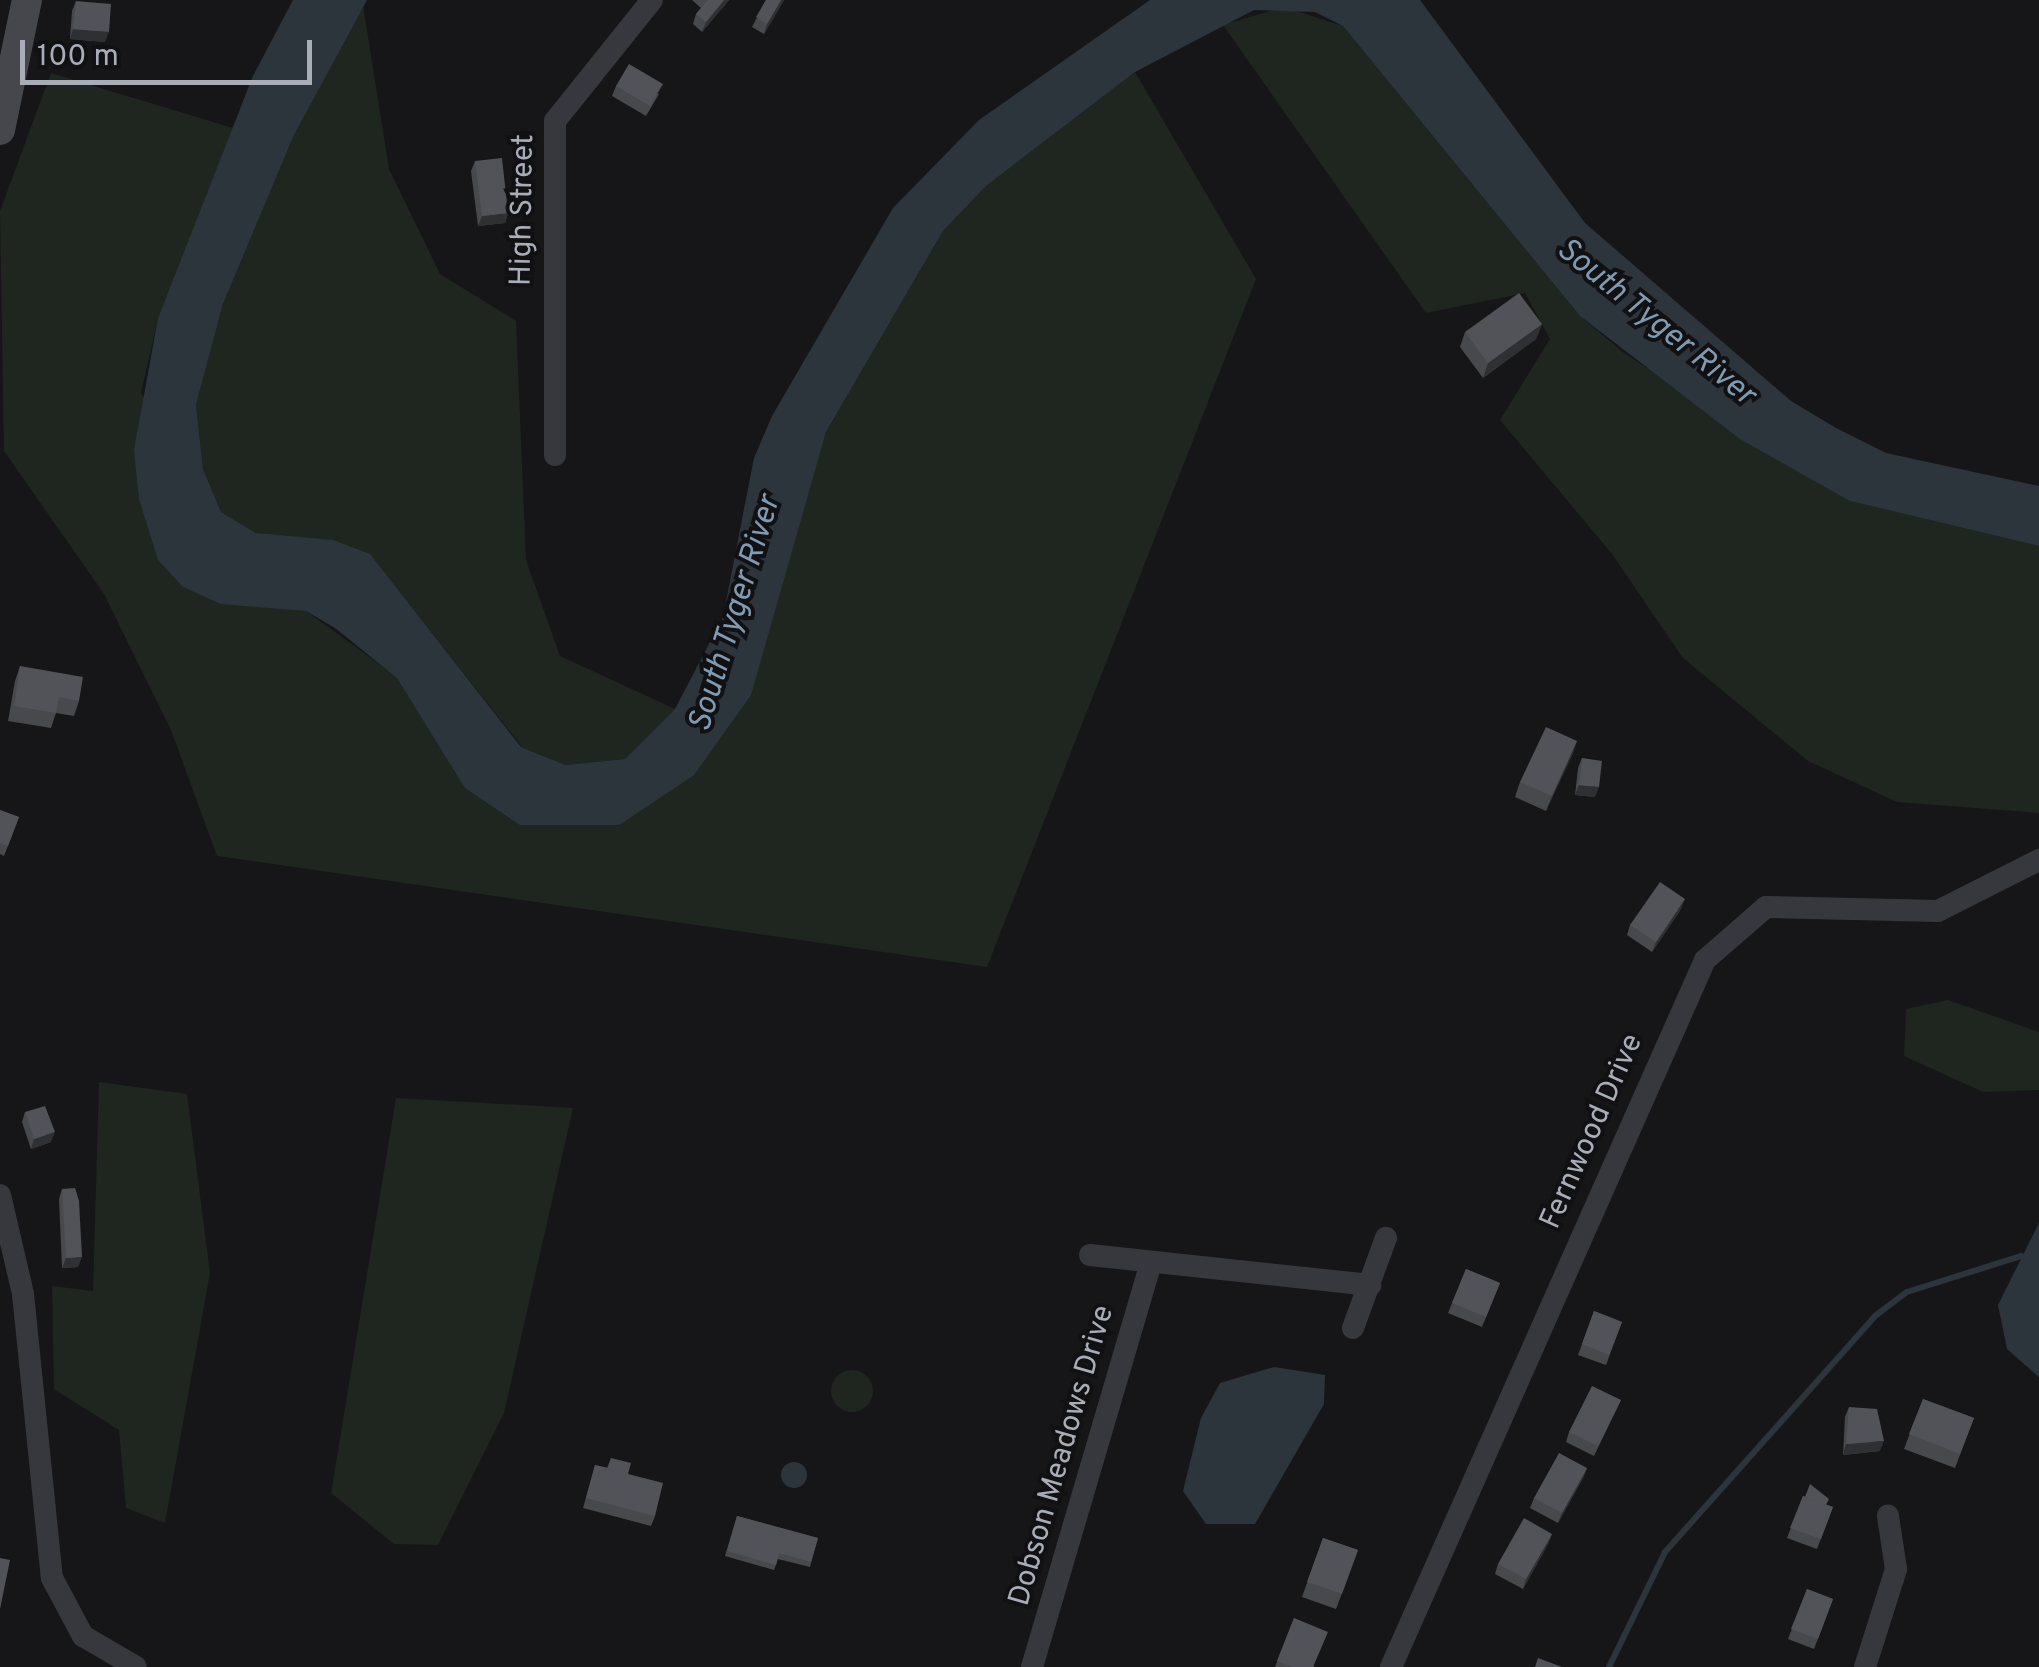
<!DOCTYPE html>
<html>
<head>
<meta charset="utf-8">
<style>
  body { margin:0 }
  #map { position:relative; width:2039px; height:1667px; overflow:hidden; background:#161618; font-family:Overpass,sans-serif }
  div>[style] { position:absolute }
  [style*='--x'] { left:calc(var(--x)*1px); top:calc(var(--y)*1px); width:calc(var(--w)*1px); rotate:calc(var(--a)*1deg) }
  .green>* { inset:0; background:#1e261f }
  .round { border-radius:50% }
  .water>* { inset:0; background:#2c353c }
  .stream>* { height:6px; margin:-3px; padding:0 3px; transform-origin:3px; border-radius:3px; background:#2c353c }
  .street>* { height:22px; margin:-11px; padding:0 11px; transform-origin:11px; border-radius:11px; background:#37383d }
  .secondary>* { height:30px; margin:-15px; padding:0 15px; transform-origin:15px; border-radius:15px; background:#45474d }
  .wall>* { inset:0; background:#47494d }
  .shaded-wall>* { inset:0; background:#2f3033 }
  .building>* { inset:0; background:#525359 }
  span { translate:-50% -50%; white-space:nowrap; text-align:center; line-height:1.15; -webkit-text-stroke:8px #111113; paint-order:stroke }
  .street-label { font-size:30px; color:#a8adb8 }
  .water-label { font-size:32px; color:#7f9bb3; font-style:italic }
  .scale { position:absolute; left:20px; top:40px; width:292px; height:45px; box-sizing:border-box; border:5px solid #a8adb8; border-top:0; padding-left:12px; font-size:30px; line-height:35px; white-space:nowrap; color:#a8adb8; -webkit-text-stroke:8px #111113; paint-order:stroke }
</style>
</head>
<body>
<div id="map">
  <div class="green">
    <div style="clip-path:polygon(363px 5px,389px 169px,440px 274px,516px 321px,526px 560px,560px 656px,675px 709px,625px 759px,566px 765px,522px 747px,370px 555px,256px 533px,221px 512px,203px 469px,196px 405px,223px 304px,294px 135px)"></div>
    <div style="clip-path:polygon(1284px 7px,1343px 26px,1580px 316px,1624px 353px,1850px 501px,2039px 546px,2039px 813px,1897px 802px,1808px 761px,1683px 658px,1612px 554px,1500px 420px,1550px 339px,1525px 293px,1426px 313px,1223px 25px)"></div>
    <div style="clip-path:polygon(1135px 72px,1256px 279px,987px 967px,217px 856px,171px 730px,104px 594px,4px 451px,0 211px,51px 73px,233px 128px,158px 318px,141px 393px,265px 606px,306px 611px,397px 677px,465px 787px,619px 825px,769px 627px,826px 432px,943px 231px,986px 186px)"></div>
    <div style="clip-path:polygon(1948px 1000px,2039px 1032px,2039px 1090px,1983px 1092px,1904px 1056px,1906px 1009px)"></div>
    <div style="clip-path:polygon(99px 1082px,187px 1094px,210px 1273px,165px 1523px,126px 1508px,119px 1430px,54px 1389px,52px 1286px,93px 1291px)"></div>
    <div style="clip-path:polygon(396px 1098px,573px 1108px,504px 1413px,438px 1545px,394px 1544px,331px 1493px)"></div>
    <div class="round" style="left:831px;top:1370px;width:42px;height:42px"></div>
  </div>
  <div class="water">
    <div style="clip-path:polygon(293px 0,367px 0,294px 135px,223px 304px,196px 405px,203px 469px,221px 512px,256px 533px,333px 540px,370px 554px,521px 747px,566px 765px,625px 759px,675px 709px,723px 617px,754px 458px,772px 416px,893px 208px,979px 120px,1150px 0,1420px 0,1585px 223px,1791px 401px,1836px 428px,1886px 453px,2039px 486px,2039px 546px,1850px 501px,1740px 439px,1580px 316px,1343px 26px,1315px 12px,1254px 10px,1135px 72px,986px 186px,943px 231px,826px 432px,751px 695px,694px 775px,619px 825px,520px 825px,465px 788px,397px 678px,335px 628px,306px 611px,221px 604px,183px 587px,158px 560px,139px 499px,134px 450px,158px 318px,253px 76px)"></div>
    <div style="clip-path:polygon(2039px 1223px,2039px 1377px,2007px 1349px,1998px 1305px)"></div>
    <div style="clip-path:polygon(1274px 1367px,1325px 1375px,1324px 1404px,1255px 1524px,1206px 1524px,1183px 1491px,1201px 1418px,1220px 1383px)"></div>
    <div class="round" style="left:781px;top:1462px;width:26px;height:26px"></div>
  </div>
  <div class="stream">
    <div style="--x:1609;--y:1667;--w:128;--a:-64"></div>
    <div style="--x:1665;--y:1552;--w:316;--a:-48.3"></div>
    <div style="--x:1875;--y:1316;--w:40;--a:-37"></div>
    <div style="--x:1907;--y:1292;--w:120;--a:-17.5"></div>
  </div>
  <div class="street">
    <div style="--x:555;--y:455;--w:334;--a:-90"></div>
    <div style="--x:555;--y:121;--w:155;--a:-51.3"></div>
    <div style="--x:0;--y:1195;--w:102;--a:76.9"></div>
    <div style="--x:23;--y:1294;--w:285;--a:84.2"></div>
    <div style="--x:52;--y:1578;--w:66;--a:61.9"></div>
    <div style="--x:83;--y:1636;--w:61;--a:30.3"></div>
    <div style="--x:1090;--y:1255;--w:282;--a:6.1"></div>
    <div style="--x:1353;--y:1328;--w:96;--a:-69.9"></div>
    <div style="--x:1032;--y:1667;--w:422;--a:-73.6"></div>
    <div style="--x:1391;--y:1667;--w:774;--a:-66.05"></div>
    <div style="--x:1705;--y:960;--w:81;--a:-41"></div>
    <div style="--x:1766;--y:907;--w:172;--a:1.3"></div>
    <div style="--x:1938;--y:911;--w:113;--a:-26.8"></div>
    <div style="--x:1865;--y:1667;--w:103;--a:-72.4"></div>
    <div style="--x:1896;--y:1569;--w:54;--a:-98.6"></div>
  </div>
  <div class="secondary">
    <div style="--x:0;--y:130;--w:133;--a:-78.3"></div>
  </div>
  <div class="wall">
    <div style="clip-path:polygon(692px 0,729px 0,702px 32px,693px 24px,696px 14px,701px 8px)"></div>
    <div style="clip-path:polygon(766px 0,784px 0,764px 34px,752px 27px)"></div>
    <div style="clip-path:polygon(76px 1px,105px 42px,70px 39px,72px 11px)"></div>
    <div style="clip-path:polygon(616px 86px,659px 94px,646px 116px,612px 96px)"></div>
    <div style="clip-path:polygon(475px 161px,508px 213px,505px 223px,478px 226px,471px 171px)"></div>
    <div style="clip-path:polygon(1542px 324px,1536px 339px,1483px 378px,1460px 347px,1465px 332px)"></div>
    <div style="clip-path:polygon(20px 666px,79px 701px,74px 716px,56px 713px,51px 728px,8px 721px,15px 681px)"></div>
    <div style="clip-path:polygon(1577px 741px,1546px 811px,1515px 797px,1520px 782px)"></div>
    <div style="clip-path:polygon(1582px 758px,1595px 797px,1575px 795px,1578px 768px)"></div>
    <div style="clip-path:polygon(0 810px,19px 817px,4px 856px,0 854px)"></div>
    <div style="clip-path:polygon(1681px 909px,1652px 952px,1627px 935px,1630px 925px)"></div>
    <div style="clip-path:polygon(25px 1112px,51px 1142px,31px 1149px,22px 1122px)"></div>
    <div style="clip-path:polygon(62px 1189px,78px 1267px,62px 1268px,59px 1199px)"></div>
    <div style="clip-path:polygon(1466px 1269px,1500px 1283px,1482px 1327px,1448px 1313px)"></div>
    <div style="clip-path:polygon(1594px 1311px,1622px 1322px,1606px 1365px,1578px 1355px)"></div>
    <div style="clip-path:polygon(1923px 1399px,1974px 1418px,1955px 1468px,1904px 1449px)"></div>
    <div style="clip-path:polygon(1621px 1400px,1594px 1456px,1566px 1442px,1569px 1432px)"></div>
    <div style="clip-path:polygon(1849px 1407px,1880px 1451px,1843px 1455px,1845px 1417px)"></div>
    <div style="clip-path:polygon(611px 1458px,628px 1474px,655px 1516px,651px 1526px,583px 1508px,595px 1465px,607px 1468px)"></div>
    <div style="clip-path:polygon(1587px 1468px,1583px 1478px,1558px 1523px,1530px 1508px,1534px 1498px)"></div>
    <div style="clip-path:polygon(1803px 1496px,1833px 1507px,1817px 1549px,1787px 1538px)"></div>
    <div style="clip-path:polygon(737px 1516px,818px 1538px,810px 1567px,778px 1559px,774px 1570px,725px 1556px)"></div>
    <div style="clip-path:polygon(1552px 1534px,1548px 1544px,1523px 1589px,1495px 1574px,1498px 1564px)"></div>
    <div style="clip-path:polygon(1323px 1538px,1358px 1550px,1336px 1609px,1302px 1597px)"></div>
    <div style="clip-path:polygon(1807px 1589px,1833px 1599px,1814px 1649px,1788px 1639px)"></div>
    <div style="clip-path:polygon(1294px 1618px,1314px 1667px,1275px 1667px)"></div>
  </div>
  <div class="shaded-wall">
    <div style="clip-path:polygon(724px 0,729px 0,702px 32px,706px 22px)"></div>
    <div style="clip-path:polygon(781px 0,784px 0,764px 34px,767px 24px)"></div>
    <div style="clip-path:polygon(73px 29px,109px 32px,105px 42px,70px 39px)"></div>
    <div style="clip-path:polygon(508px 213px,505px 223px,478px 226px,482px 216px)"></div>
    <div style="clip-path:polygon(1542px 324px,1536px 339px,1483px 378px,1488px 363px)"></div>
    <div style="clip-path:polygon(1577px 741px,1572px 756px,1546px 811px,1552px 796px)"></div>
    <div style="clip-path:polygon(1579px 785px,1599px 787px,1595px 797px,1575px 795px)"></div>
    <div style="clip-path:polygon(1685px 899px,1681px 909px,1652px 952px,1656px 942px)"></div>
    <div style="clip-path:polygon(55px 1132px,51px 1142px,31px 1149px,34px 1139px)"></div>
    <div style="clip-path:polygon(82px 1257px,78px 1267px,62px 1268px,66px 1258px)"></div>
    <div style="clip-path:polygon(1884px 1441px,1880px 1451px,1843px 1455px,1846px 1444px)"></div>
    <div style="clip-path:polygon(1587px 1468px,1583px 1478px,1558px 1523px,1562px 1513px)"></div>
    <div style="clip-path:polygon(1552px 1534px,1548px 1544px,1523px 1589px,1526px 1579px)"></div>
  </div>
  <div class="building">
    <div style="clip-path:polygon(708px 0,724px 0,706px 22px,696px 14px)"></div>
    <div style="clip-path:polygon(766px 0,781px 0,767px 24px,756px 17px)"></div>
    <div style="clip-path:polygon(76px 1px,111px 4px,109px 32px,73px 29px)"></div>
    <div style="clip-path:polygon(629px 64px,663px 84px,650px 106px,616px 86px)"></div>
    <div style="clip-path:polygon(502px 158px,508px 213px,482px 216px,475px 161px)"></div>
    <div style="clip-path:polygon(1519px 293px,1542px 324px,1488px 363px,1465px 332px)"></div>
    <div style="clip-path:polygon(20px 666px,83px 677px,79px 701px,59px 697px,56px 713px,14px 706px)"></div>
    <div style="clip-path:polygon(1546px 727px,1577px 741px,1552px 796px,1520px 782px)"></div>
    <div style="clip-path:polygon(1582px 758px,1602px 761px,1599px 787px,1579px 785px)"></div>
    <div style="clip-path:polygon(0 810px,19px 817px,8px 846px,0 843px)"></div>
    <div style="clip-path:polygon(1660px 882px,1685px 899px,1656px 942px,1630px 925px)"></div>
    <div style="clip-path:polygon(45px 1106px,55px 1132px,34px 1139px,25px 1112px)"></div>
    <div style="clip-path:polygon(75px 1188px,79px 1201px,82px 1257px,66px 1258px,62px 1189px)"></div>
    <div style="clip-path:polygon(1466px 1269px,1500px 1283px,1486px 1317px,1452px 1303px)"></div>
    <div style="clip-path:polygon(1594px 1311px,1622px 1322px,1609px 1355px,1582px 1344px)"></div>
    <div style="clip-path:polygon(1592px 1386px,1621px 1400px,1598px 1446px,1569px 1432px)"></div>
    <div style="clip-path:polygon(1923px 1399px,1974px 1418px,1960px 1454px,1909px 1434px)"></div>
    <div style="clip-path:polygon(1849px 1407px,1877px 1409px,1884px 1441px,1846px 1444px)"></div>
    <div style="clip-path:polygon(1559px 1453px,1587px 1468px,1562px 1513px,1534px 1498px)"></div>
    <div style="clip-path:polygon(611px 1458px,631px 1463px,628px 1474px,663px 1483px,655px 1516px,586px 1498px,595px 1465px,608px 1468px)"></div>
    <div style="clip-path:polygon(1810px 1484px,1829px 1499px,1826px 1505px,1805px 1497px)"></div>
    <div style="clip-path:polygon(1803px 1496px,1833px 1507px,1821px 1539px,1790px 1528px)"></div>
    <div style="clip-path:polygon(737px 1516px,818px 1538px,811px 1562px,779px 1553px,776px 1565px,727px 1551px)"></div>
    <div style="clip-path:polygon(1524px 1518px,1552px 1534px,1526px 1579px,1498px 1564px)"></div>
    <div style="clip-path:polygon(1323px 1538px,1358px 1550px,1342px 1594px,1307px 1582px)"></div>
    <div style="clip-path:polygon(0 1558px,10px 1560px,0 1609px)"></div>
    <div style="clip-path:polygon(1807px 1589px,1833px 1599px,1818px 1639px,1791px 1629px)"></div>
    <div style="clip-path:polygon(1294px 1618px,1328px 1632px,1313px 1667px,1292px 1667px,1277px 1661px)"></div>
    <div style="clip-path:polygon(1538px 1658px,1562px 1667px,1535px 1667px)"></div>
  </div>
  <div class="street-label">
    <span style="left:524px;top:210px;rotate:-89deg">High Street</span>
    <span style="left:1593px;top:1132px;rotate:-66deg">Fernwood Drive</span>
    <span style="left:1063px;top:1456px;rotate:-74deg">Dobson Meadows Drive</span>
  </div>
  <div class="water-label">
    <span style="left:1655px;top:323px;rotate:39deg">South Tyger River</span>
    <span style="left:736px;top:614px;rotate:-73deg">South Tyger River</span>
  </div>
  <div class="scale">100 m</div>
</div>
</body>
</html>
